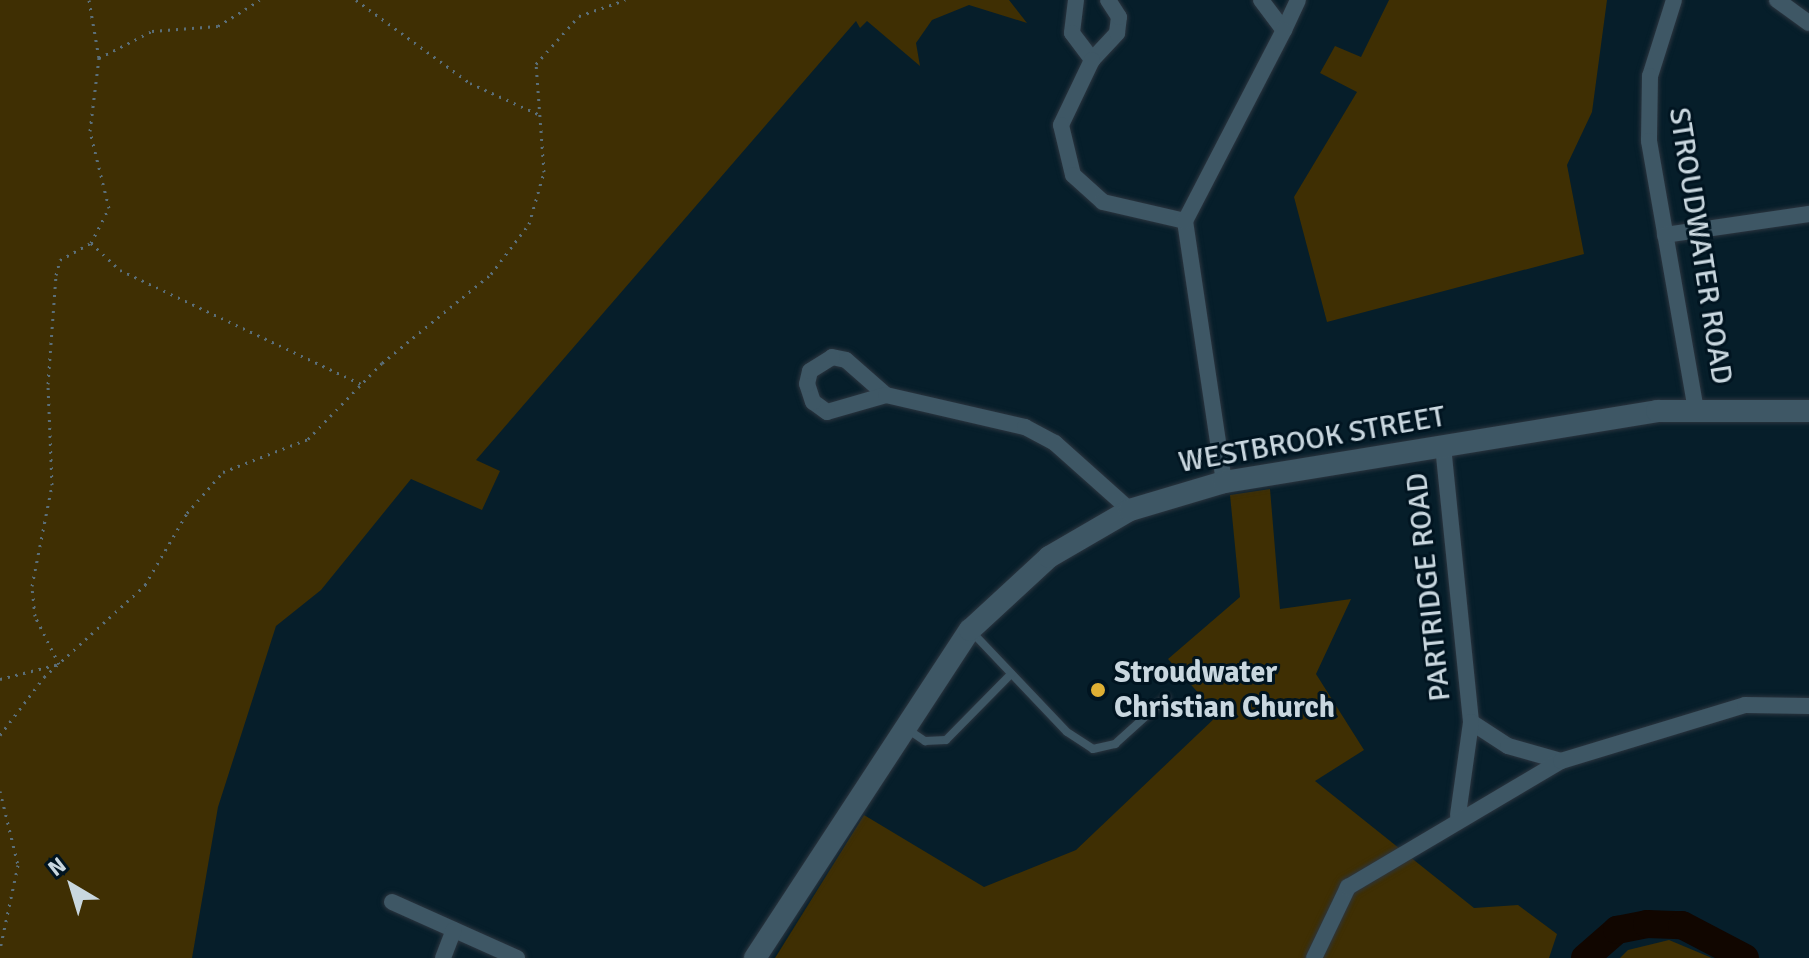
<!DOCTYPE html>
<html>
<head>
<meta charset="utf-8">
<style>
  body { margin:0 }
  #map { position:relative; width:1809px; height:958px; overflow:hidden; background:#061e2a; font-family:Signika,sans-serif }
  div>[style] { position:absolute }
  [style*='--x'] { left:calc(var(--x)*1px); top:calc(var(--y)*1px); width:calc(var(--w)*1px); rotate:calc(var(--a)*1deg) }
  .green>* { inset:0; background:#3f2f03 }
  .river>* { height:28px; margin:-14px; padding:0 14px; transform-origin:14px; border-radius:14px; background:#110600 }
  .path>* { height:3px; margin-top:-1.5px; transform-origin:0; background:repeating-linear-gradient(90deg,#5b6f79 0 2px,transparent 0 8px) }
  .roads { filter:drop-shadow(0 0 2px #2c353f) drop-shadow(0 0 2px #2c353f) }
  .service>* { height:8px; margin:-4px; padding:0 4px; transform-origin:4px; border-radius:4px; background:#3e5765 }
  .minor>* { height:16px; margin:-8px; padding:0 8px; transform-origin:8px; border-radius:8px; background:#3e5765 }
  .secondary>* { height:22px; margin:-11px; padding:0 11px; transform-origin:11px; border-radius:11px; background:#3e5765 }
  .dots>* { width:22px; height:22px; translate:-50% -50%; box-sizing:border-box; border:4px solid #001420; border-radius:50% }
  span { translate:-50% -50%; white-space:nowrap; text-align:center; line-height:1.15; -webkit-text-stroke:6px #001420; paint-order:stroke }
  .street-label { font-size:30px; color:#c9d7df }
  .poi-label { font-size:30px; color:#c9d7df; font-weight:700 }
  .left { translate:0 -50%; text-align:left }
  .north { position:absolute; left:32px; top:846px; width:80px; height:80px; -webkit-text-stroke:6px #001420; paint-order:stroke; rotate:322deg; font-size:22px; font-weight:700; line-height:32px; text-align:center; color:#c9d7df }
  .north::after { content:''; display:block; margin:auto; width:28px; height:36px; background:#c9d7df; clip-path:polygon(50% 0,100% 100%,50% 72%,0 100%) }
</style>
</head>
<body>
<div id="map">
  <div class="green">
    <div style="clip-path:polygon(0 0,1009px 0,1027px 23px,969px 5px,932px 20px,916px 43px,920px 66px,867px 21px,860px 28px,856px 21px,476px 460px,500px 471px,482px 510px,411px 479px,321px 590px,276px 626px,218px 807px,192px 958px,0 958px)"></div>
    <div style="clip-path:polygon(1389px 0,1607px 0,1592px 112px,1567px 165px,1584px 254px,1327px 322px,1294px 197px,1357px 92px,1320px 73px,1335px 46px,1361px 57px)"></div>
    <div style="clip-path:polygon(1270px 489px,1280px 609px,1351px 599px,1316px 674px,1364px 750px,1315px 781px,1474px 908px,1518px 905px,1557px 934px,1549px 958px,775px 958px,864px 815px,984px 887px,1076px 850px,1218px 715px,1168px 659px,1240px 597px,1230px 495px)"></div>
    <div style="clip-path:polygon(1669px 940px,1712px 958px,1620px 958px,1628px 950px)"></div>
  </div>
  <div class="river">
    <div style="--x:1585;--y:958;--w:43;--a:-41.2"></div>
    <div style="--x:1617;--y:930;--w:31;--a:-11"></div>
    <div style="--x:1647;--y:924;--w:35;--a:2"></div>
    <div style="--x:1682;--y:925;--w:71;--a:27.6"></div>
  </div>
  <div class="path">
    <div style="--x:89;--y:0;--w:59;--a:80.2"></div>
    <div style="--x:356;--y:0;--w:141;--a:36.1"></div>
    <div style="--x:470;--y:83;--w:75;--a:24.5"></div>
    <div style="--x:91;--y:243;--w:40;--a:43"></div>
    <div style="--x:120;--y:270;--w:267;--a:25.3"></div>
    <div style="--x:0;--y:679;--w:61;--a:-14.3"></div>
    <div style="--x:59;--y:664;--w:54;--a:-116.6"></div>
    <div style="--x:35;--y:616;--w:30;--a:-96"></div>
    <div style="--x:32;--y:586;--w:103;--a:-78.8"></div>
    <div style="--x:52;--y:485;--w:101;--a:-92.3"></div>
    <div style="--x:48;--y:384;--w:109;--a:-85.8"></div>
    <div style="--x:56;--y:275;--w:16;--a:-75"></div>
    <div style="--x:60;--y:260;--w:35;--a:-29"></div>
    <div style="--x:91;--y:243;--w:39;--a:-63"></div>
    <div style="--x:109;--y:208;--w:79;--a:-103.9"></div>
    <div style="--x:90;--y:131;--w:74;--a:-83"></div>
    <div style="--x:99;--y:58;--w:59;--a:-27"></div>
    <div style="--x:152;--y:31;--w:66;--a:-4.3"></div>
    <div style="--x:218;--y:26;--w:49;--a:-31.8"></div>
    <div style="--x:0;--y:735;--w:73;--a:-52.8"></div>
    <div style="--x:44;--y:677;--w:137;--a:-42.3"></div>
    <div style="--x:145;--y:585;--w:83;--a:-59.7"></div>
    <div style="--x:187;--y:513;--w:55;--a:-48.7"></div>
    <div style="--x:223;--y:472;--w:91;--a:-21.2"></div>
    <div style="--x:308;--y:439;--w:106;--a:-45.8"></div>
    <div style="--x:382;--y:363;--w:141;--a:-39.2"></div>
    <div style="--x:491;--y:274;--w:63;--a:-52.8"></div>
    <div style="--x:529;--y:224;--w:54;--a:-73.9"></div>
    <div style="--x:544;--y:172;--w:108;--a:-94.2"></div>
    <div style="--x:536;--y:64;--w:64;--a:-48.1"></div>
    <div style="--x:579;--y:16;--w:49;--a:-19.2"></div>
    <div style="--x:0;--y:791;--w:76;--a:76.3"></div>
    <div style="--x:18;--y:865;--w:86;--a:102.1"></div>
  </div>
  <div class="roads">
    <div class="service">
      <div style="--x:971;--y:631;--w:139;--a:46.5"></div>
      <div style="--x:1067;--y:732;--w:31;--a:33"></div>
      <div style="--x:1093;--y:749;--w:23;--a:-13"></div>
      <div style="--x:1115;--y:744;--w:69;--a:-42"></div>
      <div style="--x:907;--y:729;--w:22;--a:34"></div>
      <div style="--x:925;--y:741;--w:21;--a:-3"></div>
      <div style="--x:946;--y:740;--w:93;--a:-45.4"></div>
    </div>
    <div class="minor">
      <div style="--x:1076;--y:0;--w:33;--a:97"></div>
      <div style="--x:1072;--y:33;--w:34;--a:53"></div>
      <div style="--x:1092;--y:60;--w:37;--a:-47"></div>
      <div style="--x:1117;--y:33;--w:16;--a:-83"></div>
      <div style="--x:1119;--y:17;--w:20;--a:-123"></div>
      <div style="--x:1261;--y:0;--w:38;--a:53"></div>
      <div style="--x:1284;--y:30;--w:33;--a:-65"></div>
      <div style="--x:1674;--y:0;--w:80;--a:107.5"></div>
      <div style="--x:1650;--y:76;--w:65;--a:90.9"></div>
      <div style="--x:1649;--y:141;--w:272;--a:80.1"></div>
      <div style="--x:1777;--y:0;--w:39;--a:36"></div>
      <div style="--x:1092;--y:60;--w:72;--a:115.5"></div>
      <div style="--x:1061;--y:125;--w:51;--a:76.5"></div>
      <div style="--x:1073;--y:175;--w:40;--a:42"></div>
      <div style="--x:1103;--y:202;--w:84;--a:13"></div>
      <div style="--x:1665;--y:235;--w:146;--a:-8.3"></div>
      <div style="--x:832;--y:357;--w:14;--a:12"></div>
      <div style="--x:846;--y:360;--w:53;--a:41.2"></div>
      <div style="--x:886;--y:395;--w:61;--a:163.9"></div>
      <div style="--x:827;--y:412;--w:17;--a:-144"></div>
      <div style="--x:813;--y:402;--w:19;--a:-108"></div>
      <div style="--x:807;--y:384;--w:13;--a:-77"></div>
      <div style="--x:810;--y:371;--w:26;--a:-32"></div>
      <div style="--x:886;--y:395;--w:143;--a:13"></div>
      <div style="--x:1025;--y:427;--w:34;--a:28"></div>
      <div style="--x:1055;--y:443;--w:101;--a:41.8"></div>
      <div style="--x:1443;--y:446;--w:277;--a:84.2"></div>
      <div style="--x:1471;--y:722;--w:44;--a:33"></div>
      <div style="--x:1508;--y:746;--w:55;--a:15.8"></div>
      <div style="--x:1224;--y:482;--w:264;--a:-98.5"></div>
      <div style="--x:1185;--y:221;--w:215;--a:-62.6"></div>
      <div style="--x:1458;--y:815;--w:94;--a:-82"></div>
      <div style="--x:392;--y:902;--w:137;--a:24.1"></div>
      <div style="--x:443;--y:958;--w:30;--a:-69"></div>
      <div style="--x:1314;--y:958;--w:79;--a:-64.4"></div>
      <div style="--x:1348;--y:887;--w:247;--a:-30.6"></div>
      <div style="--x:1561;--y:761;--w:192;--a:-16.9"></div>
      <div style="--x:1745;--y:705;--w:64;--a:0.9"></div>
    </div>
    <div class="secondary">
      <div style="--x:755;--y:958;--w:392;--a:-56.8"></div>
      <div style="--x:970;--y:630;--w:108;--a:-42.7"></div>
      <div style="--x:1049;--y:557;--w:94;--a:-30.1"></div>
      <div style="--x:1130;--y:510;--w:98;--a:-16.6"></div>
      <div style="--x:1224;--y:482;--w:439;--a:-9.3"></div>
      <div style="--x:1657;--y:411;--w:152;--a:0"></div>
    </div>
  </div>
  <div class="dots">
    <div style="left:1098px;top:690px;background:#dfb034"></div>
  </div>
  <div class="street-label">
    <span style="left:1700px;top:246px;rotate:81deg">STROUDWATER ROAD</span>
    <span style="left:1312px;top:440px;rotate:-10deg">WESTBROOK STREET</span>
    <span style="left:1429px;top:587px;rotate:-96deg">PARTRIDGE ROAD</span>
  </div>
  <div class="poi-label">
    <span class="left" style="left:1114px;top:690px">Stroudwater<br>Christian Church</span>
  </div>
  <div class="north">N</div>
</div>
</body>
</html>
